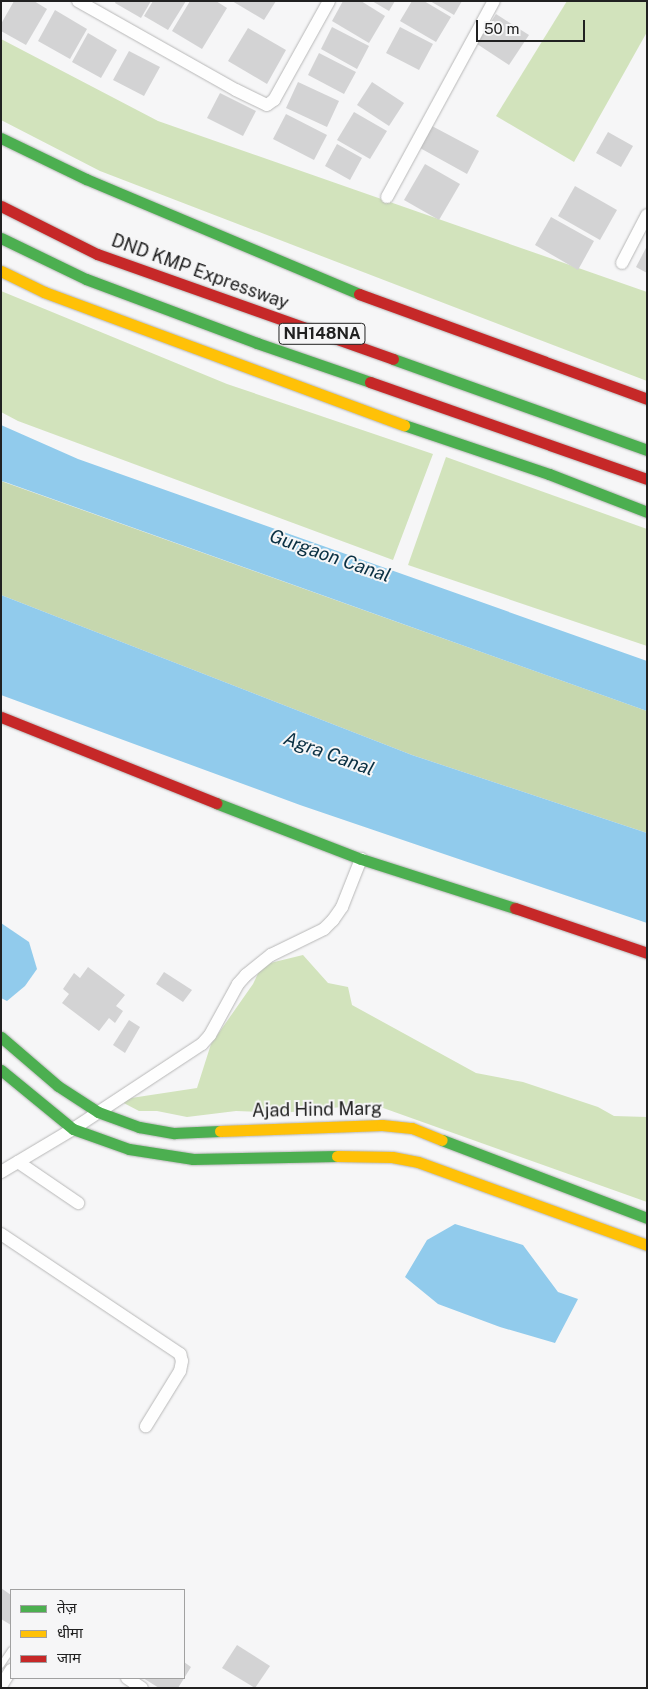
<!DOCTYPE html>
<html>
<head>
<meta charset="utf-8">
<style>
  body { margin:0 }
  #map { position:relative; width:648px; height:1689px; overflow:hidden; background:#f6f6f7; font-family:"Public Sans","Noto Sans Devanagari",sans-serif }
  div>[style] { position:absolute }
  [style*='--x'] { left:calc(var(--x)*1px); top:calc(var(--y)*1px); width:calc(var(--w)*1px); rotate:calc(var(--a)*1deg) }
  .green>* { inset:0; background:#d2e3bc }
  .forest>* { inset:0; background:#c6d7ae }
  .water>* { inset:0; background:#91cbec }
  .building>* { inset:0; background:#d3d3d4 }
  .roads { filter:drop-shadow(0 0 1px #b7b7b7) drop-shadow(0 0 1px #b7b7b7) }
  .lane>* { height:6px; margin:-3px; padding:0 3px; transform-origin:3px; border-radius:3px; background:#fefefe }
  .street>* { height:12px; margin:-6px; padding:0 6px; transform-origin:6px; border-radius:6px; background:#fefefe }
  .fast>* { height:11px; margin:-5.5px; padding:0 5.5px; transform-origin:5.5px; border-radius:5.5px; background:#4caf50 }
  .slow>* { height:11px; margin:-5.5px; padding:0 5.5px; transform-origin:5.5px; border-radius:5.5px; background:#ffc107 }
  .jam>* { height:11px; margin:-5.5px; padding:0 5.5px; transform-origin:5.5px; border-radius:5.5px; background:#c62828 }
  span { translate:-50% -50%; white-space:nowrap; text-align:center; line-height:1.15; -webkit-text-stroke:4px #f6f6f7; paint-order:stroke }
  .shield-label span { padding:1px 4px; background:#f6f6f7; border:1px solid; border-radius:4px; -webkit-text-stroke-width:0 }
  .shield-label { font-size:16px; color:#212121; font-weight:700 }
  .street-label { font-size:18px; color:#212121 }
  .water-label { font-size:19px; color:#0a3043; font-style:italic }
  .frame { position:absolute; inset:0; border:2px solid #212121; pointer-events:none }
  .legend { position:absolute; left:10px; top:1589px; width:175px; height:90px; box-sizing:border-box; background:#f6f6f7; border:1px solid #a1a1a1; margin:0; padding:6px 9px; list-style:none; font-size:15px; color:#212121 }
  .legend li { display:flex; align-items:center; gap:10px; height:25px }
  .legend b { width:25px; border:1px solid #a1a1a1 }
  .scale { position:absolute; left:476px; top:20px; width:109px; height:22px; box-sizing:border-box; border:2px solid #212121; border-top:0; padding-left:6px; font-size:15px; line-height:18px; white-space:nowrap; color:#212121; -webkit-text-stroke:4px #f6f6f7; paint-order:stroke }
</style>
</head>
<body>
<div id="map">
  <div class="green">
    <div style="clip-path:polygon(567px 1px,647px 1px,647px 32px,574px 162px,496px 116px)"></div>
    <div style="clip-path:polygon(1px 39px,158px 121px,647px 292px,647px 381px,100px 171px,1px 120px)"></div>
    <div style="clip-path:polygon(1px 291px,227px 384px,433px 454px,393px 560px,18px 421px,1px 412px)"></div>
    <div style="clip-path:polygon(446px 457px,647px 529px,647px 646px,408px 565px)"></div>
    <div style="clip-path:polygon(303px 955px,328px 983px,348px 987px,352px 1005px,476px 1073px,523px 1082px,598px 1107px,614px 1116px,647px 1117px,647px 1202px,372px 1104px,282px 1113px,236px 1111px,187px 1117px,157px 1111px,139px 1111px,118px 1100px,197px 1088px,211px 1044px,253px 984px,262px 965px)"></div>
  </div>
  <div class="forest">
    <div style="clip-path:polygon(1px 481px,647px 711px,647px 833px,412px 755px,1px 595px)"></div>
  </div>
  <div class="water">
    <div style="clip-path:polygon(1px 425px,78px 459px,647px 661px,647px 711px,5px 482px,1px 481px)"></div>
    <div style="clip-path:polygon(1px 595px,412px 755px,647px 833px,647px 923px,300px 805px,1px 695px)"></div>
    <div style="clip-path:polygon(1px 923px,29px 942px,37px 969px,25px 986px,7px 1001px,1px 998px)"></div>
    <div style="clip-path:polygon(455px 1224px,523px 1245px,558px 1292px,578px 1299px,555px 1343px,500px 1327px,438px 1304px,405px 1277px,427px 1240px)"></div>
  </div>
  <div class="building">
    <div style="clip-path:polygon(14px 1px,34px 1px,47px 9px,26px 45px,1px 31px,1px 24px)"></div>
    <div style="clip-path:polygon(116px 1px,151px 1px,141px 18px,115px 3px)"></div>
    <div style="clip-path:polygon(153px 1px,186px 1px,168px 30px,144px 16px)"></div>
    <div style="clip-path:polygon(190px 1px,216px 1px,227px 8px,202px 49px,172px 31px)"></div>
    <div style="clip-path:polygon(232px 1px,276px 1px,264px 20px)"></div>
    <div style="clip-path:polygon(343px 1px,361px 1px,385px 16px,369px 43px,332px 21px)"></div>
    <div style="clip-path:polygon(372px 1px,395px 1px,389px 11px)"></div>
    <div style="clip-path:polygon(412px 1px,424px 1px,451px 17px,436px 42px,400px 21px)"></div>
    <div style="clip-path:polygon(430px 1px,462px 1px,454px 15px)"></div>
    <div style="clip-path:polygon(55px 10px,87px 29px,70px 59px,38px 41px)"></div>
    <div style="clip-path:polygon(496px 14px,529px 35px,509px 65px,477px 44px)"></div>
    <div style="clip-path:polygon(332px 27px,369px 46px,357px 69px,321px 49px)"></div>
    <div style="clip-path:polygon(400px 27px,433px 44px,419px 70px,386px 53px)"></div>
    <div style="clip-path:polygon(248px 28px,286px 50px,267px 84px,228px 61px)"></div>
    <div style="clip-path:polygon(88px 33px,117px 50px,101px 78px,72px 62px)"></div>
    <div style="clip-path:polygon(129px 51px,160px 67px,144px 96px,113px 80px)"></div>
    <div style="clip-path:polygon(319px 53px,356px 72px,344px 94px,308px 75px)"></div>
    <div style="clip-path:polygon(298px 82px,339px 101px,327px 127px,286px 108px)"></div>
    <div style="clip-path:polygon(372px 82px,404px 103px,389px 126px,357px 105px)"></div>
    <div style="clip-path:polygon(220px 93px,256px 111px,243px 136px,207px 118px)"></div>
    <div style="clip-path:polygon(354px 112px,387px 131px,370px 159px,337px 140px)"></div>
    <div style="clip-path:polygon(286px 114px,327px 135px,314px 160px,273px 139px)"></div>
    <div style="clip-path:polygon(432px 126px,479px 151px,467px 174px,420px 148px)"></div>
    <div style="clip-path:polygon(608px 132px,633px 146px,621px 167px,596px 153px)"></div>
    <div style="clip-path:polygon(337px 144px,362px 158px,350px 180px,325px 166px)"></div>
    <div style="clip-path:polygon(425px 164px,460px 184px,439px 220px,404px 200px)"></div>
    <div style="clip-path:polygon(575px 186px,617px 210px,600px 240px,558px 216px)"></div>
    <div style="clip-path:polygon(551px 217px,594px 241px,578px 270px,535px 245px)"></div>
    <div style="clip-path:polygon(647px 246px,647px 273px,636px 267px)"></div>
    <div style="clip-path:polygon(88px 967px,125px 995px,116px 1006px,123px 1011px,115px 1023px,109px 1018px,99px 1031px,62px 1003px,69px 994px,63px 989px,74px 973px,80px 978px)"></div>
    <div style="clip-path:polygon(164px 972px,192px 990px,183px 1002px,156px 984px)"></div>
    <div style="clip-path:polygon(129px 1020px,140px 1027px,125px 1053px,113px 1045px)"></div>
    <div style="clip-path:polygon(1px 1588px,11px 1595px,11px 1625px,1px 1619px)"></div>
    <div style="clip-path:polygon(237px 1645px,270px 1666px,255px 1688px,222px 1668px)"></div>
    <div style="clip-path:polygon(184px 1662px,191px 1667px,178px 1688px,159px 1688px,143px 1678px,184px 1678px)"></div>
  </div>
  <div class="roads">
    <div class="lane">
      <div style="--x:1;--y:1665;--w:18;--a:-56"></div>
    </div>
    <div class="street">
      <div style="--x:78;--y:1;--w:181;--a:29.4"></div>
      <div style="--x:236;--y:90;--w:34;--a:26"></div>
      <div style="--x:267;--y:105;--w:9;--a:-36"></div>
      <div style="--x:274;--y:100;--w:113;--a:-60.9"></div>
      <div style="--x:387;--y:197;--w:223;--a:-61.4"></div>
      <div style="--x:622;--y:263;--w:54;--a:-62.5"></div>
      <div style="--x:18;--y:1162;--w:73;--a:34.3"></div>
      <div style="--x:1;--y:1172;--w:84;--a:-30.8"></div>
      <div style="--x:73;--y:1129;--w:154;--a:-33.4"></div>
      <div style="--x:202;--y:1044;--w:12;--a:-48"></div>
      <div style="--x:210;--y:1035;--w:58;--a:-61.2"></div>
      <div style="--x:238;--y:984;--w:12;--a:-48"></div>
      <div style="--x:246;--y:975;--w:32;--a:-39"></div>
      <div style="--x:271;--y:955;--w:59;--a:-26.1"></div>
      <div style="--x:324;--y:929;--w:13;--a:-45"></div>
      <div style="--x:333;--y:920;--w:16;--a:-55"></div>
      <div style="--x:342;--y:907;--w:52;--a:-68.4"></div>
      <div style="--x:1;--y:1234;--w:216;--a:33.8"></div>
      <div style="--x:180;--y:1354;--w:7;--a:74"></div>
      <div style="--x:182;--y:1361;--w:10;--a:101"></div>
      <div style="--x:180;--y:1371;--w:65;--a:121.7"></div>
      <div style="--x:127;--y:1678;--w:18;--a:34"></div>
      <div style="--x:1;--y:1686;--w:19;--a:-58"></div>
    </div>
    <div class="fast">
      <div style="--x:1;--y:138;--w:94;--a:25.8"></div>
      <div style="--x:86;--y:179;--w:296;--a:22.8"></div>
      <div style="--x:1;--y:238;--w:94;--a:25.8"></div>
      <div style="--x:86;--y:279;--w:183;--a:20.5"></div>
      <div style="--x:257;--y:343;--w:120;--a:19"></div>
      <div style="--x:393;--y:359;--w:270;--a:19.7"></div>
      <div style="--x:404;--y:425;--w:153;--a:18.7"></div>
      <div style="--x:549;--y:474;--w:105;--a:21.2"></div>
      <div style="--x:216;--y:803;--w:155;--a:21.1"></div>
      <div style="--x:361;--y:859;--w:162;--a:17.7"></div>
      <div style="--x:1;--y:1037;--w:75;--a:40.7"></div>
      <div style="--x:58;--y:1086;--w:48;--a:33"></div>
      <div style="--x:98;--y:1112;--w:44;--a:20.1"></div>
      <div style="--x:139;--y:1127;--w:36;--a:10"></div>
      <div style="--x:174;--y:1133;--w:46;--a:-2.5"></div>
      <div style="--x:1;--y:1070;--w:93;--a:39.3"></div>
      <div style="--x:73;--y:1129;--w:59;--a:19.7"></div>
      <div style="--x:129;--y:1149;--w:65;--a:8.9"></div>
      <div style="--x:193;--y:1159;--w:144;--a:-1.2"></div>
      <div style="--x:442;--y:1140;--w:219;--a:20.8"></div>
    </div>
    <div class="slow">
      <div style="--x:1;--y:271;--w:48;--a:26"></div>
      <div style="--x:44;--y:292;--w:384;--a:20.3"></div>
      <div style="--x:220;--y:1131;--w:162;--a:-2.1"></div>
      <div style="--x:382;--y:1125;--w:30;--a:6"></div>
      <div style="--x:412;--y:1128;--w:32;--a:22"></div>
      <div style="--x:337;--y:1156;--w:55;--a:1"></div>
      <div style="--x:392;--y:1157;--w:26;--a:11"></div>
      <div style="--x:418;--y:1162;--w:244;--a:19.9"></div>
    </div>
    <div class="jam">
      <div style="--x:1;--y:206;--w:107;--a:26.6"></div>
      <div style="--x:97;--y:254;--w:314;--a:19.5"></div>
      <div style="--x:359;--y:294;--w:307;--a:20"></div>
      <div style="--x:370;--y:382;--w:293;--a:19.3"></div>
      <div style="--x:1;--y:717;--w:232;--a:21.8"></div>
      <div style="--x:515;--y:908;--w:139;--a:18.8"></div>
    </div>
  </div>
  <div class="shield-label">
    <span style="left:322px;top:334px">NH148NA</span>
  </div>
  <div class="street-label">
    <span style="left:200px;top:272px;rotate:20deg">DND KMP Expressway</span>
    <span style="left:317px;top:1110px;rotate:-1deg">Ajad Hind Marg</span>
  </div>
  <div class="water-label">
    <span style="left:330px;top:556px;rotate:19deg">Gurgaon Canal</span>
    <span style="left:329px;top:754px;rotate:20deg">Agra Canal</span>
  </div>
  <div class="frame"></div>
  <ul class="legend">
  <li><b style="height:6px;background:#4caf50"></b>तेज़</li>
  <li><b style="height:6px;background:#ffc107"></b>धीमा</li>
  <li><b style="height:6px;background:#c62828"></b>जाम</li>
  </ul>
  <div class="scale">50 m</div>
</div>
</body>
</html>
